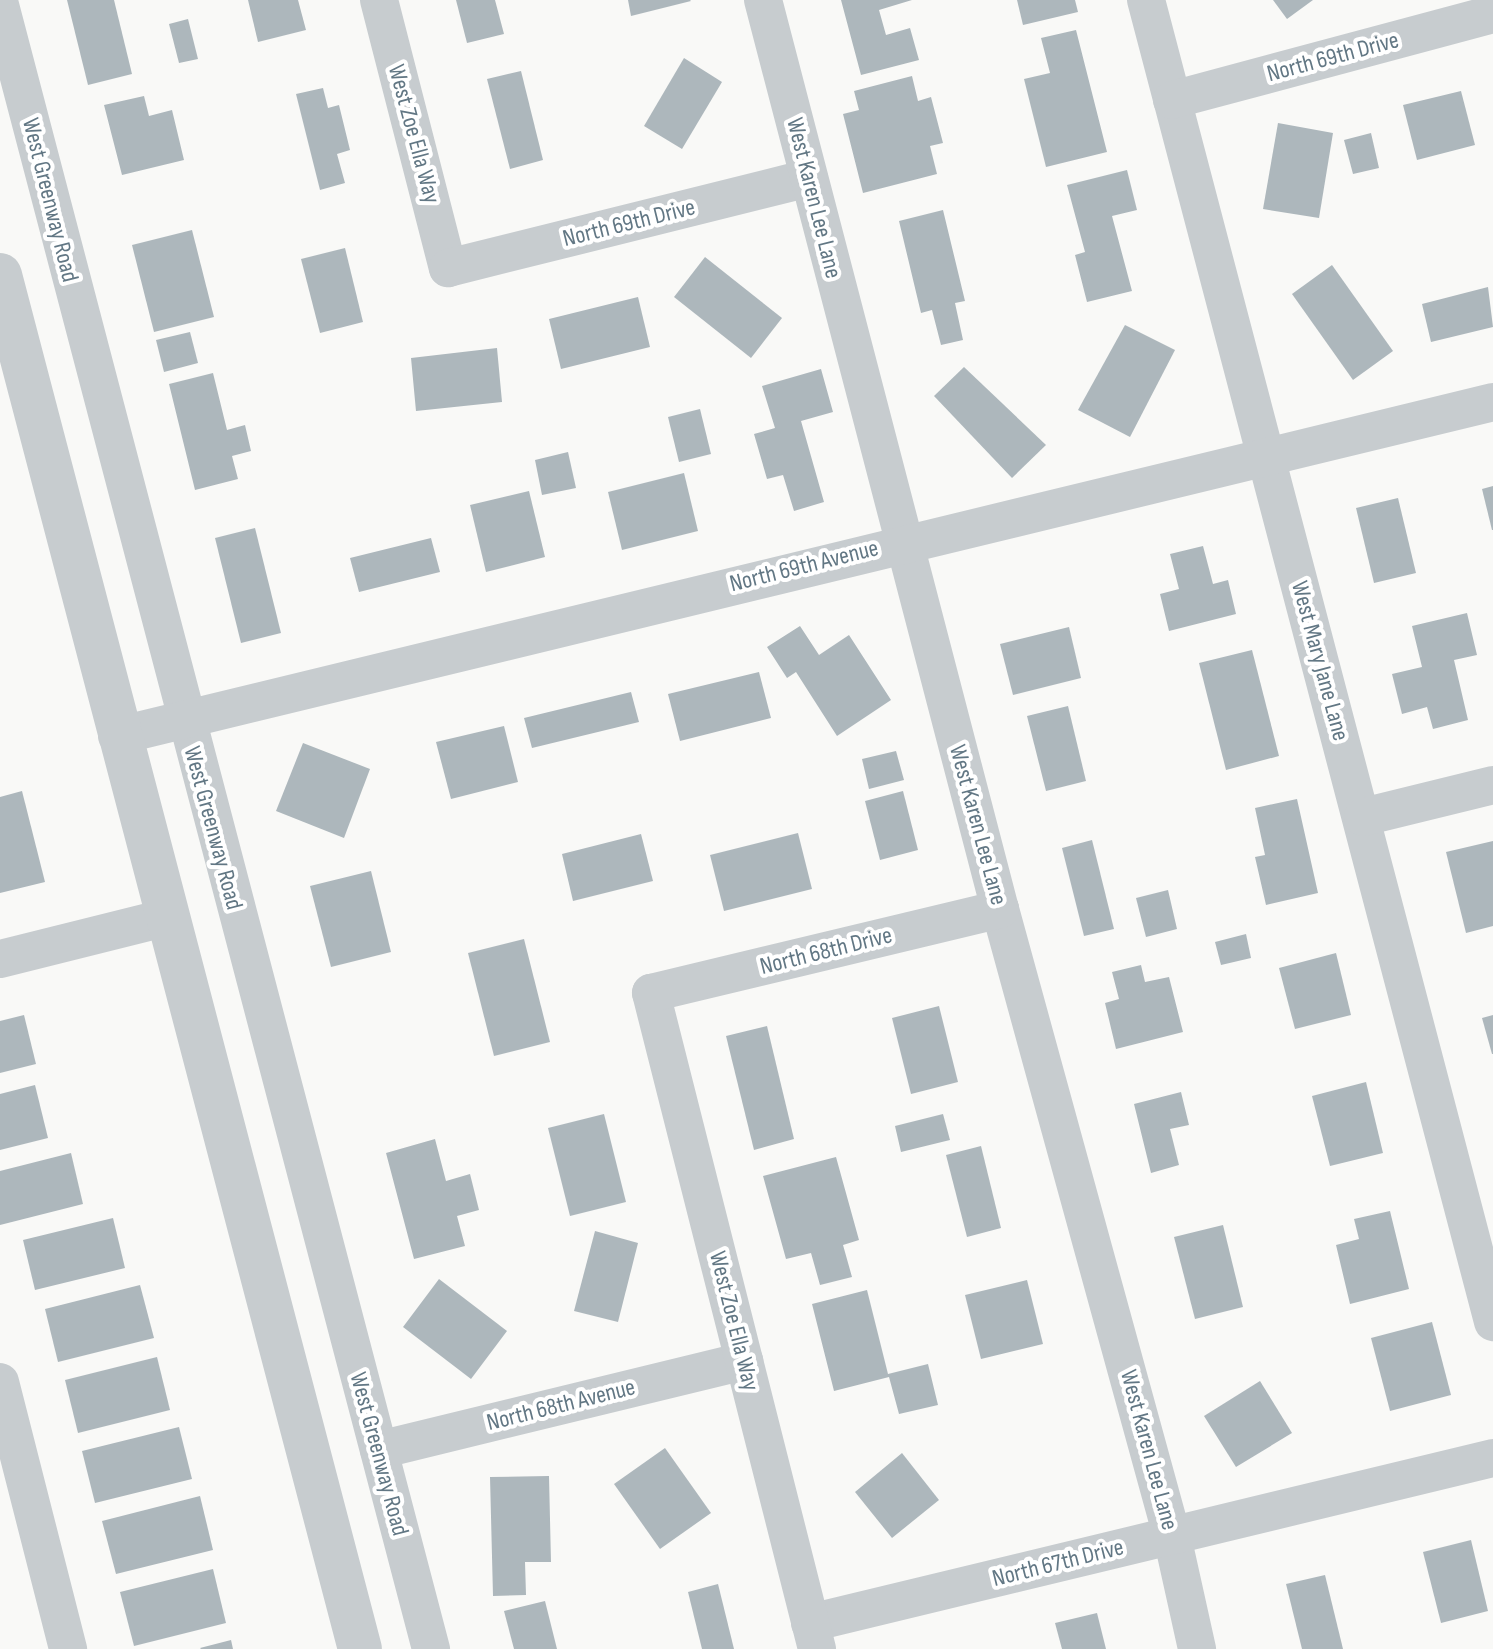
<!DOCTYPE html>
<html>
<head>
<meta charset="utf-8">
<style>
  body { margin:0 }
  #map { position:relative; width:1493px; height:1649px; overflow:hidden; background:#f9f9f7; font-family:"Sofia Sans Condensed",sans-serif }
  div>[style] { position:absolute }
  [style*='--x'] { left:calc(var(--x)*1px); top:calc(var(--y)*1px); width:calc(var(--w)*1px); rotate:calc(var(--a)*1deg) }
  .building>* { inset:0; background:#adb7bc }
  .minor>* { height:38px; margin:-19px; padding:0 19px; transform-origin:19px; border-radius:19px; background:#c7cccf }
  .tertiary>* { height:44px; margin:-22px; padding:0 22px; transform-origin:22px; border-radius:22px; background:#c7cccf }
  span { translate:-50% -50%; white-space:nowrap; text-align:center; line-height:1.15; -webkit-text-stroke:8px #fff; paint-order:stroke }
  .street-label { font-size:24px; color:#627784 }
</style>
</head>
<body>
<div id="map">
  <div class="building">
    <div style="clip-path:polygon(67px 0,114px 0,132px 74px,88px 85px)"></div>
    <div style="clip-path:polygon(248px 0,298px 0,306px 30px,258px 42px)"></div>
    <div style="clip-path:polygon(456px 0,495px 0,504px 34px,467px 43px)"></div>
    <div style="clip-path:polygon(628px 0,690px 0,691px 1px,631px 16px)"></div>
    <div style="clip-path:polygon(841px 0,912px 0,879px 10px,886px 35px,910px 28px,919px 60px,861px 75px)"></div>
    <div style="clip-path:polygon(1017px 0,1075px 0,1078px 12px,1023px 25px)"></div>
    <div style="clip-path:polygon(1273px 0,1313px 0,1287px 19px)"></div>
    <div style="clip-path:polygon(188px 19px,198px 59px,179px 63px,169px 24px)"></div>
    <div style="clip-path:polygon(1076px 30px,1107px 152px,1046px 167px,1024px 79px,1050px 73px,1041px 38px)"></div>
    <div style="clip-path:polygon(684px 58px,722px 82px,682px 149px,644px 126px)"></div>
    <div style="clip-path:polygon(521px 71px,543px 160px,510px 169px,487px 79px)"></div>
    <div style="clip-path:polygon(912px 76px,918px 101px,931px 97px,943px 143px,930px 146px,937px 174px,863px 193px,843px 114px,859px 110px,854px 91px)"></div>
    <div style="clip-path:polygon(323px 88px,328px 108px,339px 105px,350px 150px,337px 154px,345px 183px,320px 190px,296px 94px)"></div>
    <div style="clip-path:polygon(1461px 91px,1475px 145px,1417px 160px,1403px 105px)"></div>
    <div style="clip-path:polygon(144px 96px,149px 116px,172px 110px,184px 160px,122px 175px,104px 105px)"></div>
    <div style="clip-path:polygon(1278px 123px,1333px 133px,1319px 218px,1263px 209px)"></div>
    <div style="clip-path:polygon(1371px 133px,1379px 168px,1353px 174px,1344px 140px)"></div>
    <div style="clip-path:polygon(1127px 170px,1137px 210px,1112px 216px,1132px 291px,1087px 302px,1075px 255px,1085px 252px,1067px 185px)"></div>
    <div style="clip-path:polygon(943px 210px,965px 301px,955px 303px,963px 340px,941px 345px,932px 310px,921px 313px,899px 221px)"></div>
    <div style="clip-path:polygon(192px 230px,214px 317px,154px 332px,132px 245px)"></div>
    <div style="clip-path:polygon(345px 248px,363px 322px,320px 333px,301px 259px)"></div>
    <div style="clip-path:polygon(705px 257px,782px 318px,751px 358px,674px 297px)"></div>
    <div style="clip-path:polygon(1332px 265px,1393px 351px,1353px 380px,1292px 294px)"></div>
    <div style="clip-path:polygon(1488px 287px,1493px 327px,1431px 342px,1422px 304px)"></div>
    <div style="clip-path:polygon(638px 297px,650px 347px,561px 369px,549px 319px)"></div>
    <div style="clip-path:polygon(1125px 325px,1175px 350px,1130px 437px,1078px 410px)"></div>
    <div style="clip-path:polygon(190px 332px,198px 363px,164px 372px,156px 340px)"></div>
    <div style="clip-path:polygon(497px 348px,502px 402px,416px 411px,411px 358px)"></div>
    <div style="clip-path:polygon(964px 367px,1046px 445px,1012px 478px,934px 396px)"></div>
    <div style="clip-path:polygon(821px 369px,833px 412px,801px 421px,824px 502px,794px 511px,783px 475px,767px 479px,754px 434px,775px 428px,762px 386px)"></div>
    <div style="clip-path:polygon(213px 373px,227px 430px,245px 425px,251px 451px,232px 456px,238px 479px,195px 490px,169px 384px)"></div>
    <div style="clip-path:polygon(700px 409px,711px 454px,679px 462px,668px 417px)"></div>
    <div style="clip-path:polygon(568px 452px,576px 488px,542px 495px,535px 460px)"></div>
    <div style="clip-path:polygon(684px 473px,698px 531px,622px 550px,608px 492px)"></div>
    <div style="clip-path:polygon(1493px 486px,1493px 530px,1492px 530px,1482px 489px)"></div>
    <div style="clip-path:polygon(529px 491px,545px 557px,486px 572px,470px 505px)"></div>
    <div style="clip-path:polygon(1398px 498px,1416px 573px,1374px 583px,1356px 508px)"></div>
    <div style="clip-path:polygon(255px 528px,281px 633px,241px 643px,215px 538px)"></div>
    <div style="clip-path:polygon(431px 538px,440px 572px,359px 592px,350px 558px)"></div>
    <div style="clip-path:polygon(1203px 546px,1213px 584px,1228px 580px,1236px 614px,1169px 631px,1160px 594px,1179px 589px,1170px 554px)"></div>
    <div style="clip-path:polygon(1467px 613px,1477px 655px,1454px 660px,1468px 720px,1433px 729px,1427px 707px,1402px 714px,1392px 674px,1422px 667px,1412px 626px)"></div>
    <div style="clip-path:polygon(800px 626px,819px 655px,849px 635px,891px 700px,837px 736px,796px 672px,787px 678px,767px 647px)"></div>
    <div style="clip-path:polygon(1069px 627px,1081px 678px,1013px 695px,1000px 644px)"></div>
    <div style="clip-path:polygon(1252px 650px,1279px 756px,1226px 770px,1199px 663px)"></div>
    <div style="clip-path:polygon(759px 672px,771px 718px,680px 741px,668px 694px)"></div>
    <div style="clip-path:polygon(631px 692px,639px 722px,532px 748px,524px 718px)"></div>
    <div style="clip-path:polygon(1068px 706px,1086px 781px,1046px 791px,1027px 716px)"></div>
    <div style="clip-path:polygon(504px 726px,518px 782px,451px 799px,436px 742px)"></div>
    <div style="clip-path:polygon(303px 743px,370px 769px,344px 838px,276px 811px)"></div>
    <div style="clip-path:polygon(896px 751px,904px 780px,869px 789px,862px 759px)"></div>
    <div style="clip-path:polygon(22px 791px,45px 882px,0 893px,0 797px)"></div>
    <div style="clip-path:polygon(903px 791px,918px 850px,880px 860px,865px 801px)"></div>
    <div style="clip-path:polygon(1297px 799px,1318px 893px,1266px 905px,1255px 857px,1265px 855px,1255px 808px)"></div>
    <div style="clip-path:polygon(798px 833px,812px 889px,724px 911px,710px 855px)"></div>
    <div style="clip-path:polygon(641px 834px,653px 881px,573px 901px,562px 854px)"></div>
    <div style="clip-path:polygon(1092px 840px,1114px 929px,1084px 936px,1062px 848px)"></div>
    <div style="clip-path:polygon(1493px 841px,1493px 926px,1466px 933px,1446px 852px)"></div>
    <div style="clip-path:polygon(371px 871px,391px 952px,331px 967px,310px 886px)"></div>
    <div style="clip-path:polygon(1168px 890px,1177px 929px,1146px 937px,1136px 898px)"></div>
    <div style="clip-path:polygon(1246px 934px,1251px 958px,1221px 965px,1215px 942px)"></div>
    <div style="clip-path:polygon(524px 939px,550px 1042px,494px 1056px,468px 953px)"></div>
    <div style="clip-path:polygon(1336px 953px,1351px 1015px,1295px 1029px,1279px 968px)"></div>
    <div style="clip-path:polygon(1141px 965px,1145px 982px,1169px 977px,1183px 1032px,1116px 1049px,1105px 1003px,1119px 999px,1112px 972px)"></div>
    <div style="clip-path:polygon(939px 1006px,958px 1082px,911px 1094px,892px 1018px)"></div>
    <div style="clip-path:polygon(24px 1015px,36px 1064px,0 1073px,0 1021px)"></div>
    <div style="clip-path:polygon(1493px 1015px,1493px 1054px,1492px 1054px,1482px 1018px)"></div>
    <div style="clip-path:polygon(767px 1026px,794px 1139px,754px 1150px,726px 1036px)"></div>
    <div style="clip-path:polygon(1366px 1082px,1383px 1153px,1330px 1166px,1312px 1096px)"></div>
    <div style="clip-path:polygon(35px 1085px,48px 1138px,0 1150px,0 1094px)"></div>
    <div style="clip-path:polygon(1181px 1092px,1189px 1125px,1170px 1129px,1179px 1165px,1151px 1173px,1134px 1104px)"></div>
    <div style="clip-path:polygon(604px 1114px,626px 1202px,570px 1216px,548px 1128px)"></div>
    <div style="clip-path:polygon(943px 1114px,950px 1140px,901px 1152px,895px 1126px)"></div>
    <div style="clip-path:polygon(435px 1139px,446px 1181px,470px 1174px,479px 1210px,457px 1216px,465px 1246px,414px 1259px,386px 1153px)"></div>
    <div style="clip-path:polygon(981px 1146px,1001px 1228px,967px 1237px,946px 1155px)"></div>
    <div style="clip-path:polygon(71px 1153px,83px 1204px,0 1225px,0 1171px)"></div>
    <div style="clip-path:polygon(836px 1157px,859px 1240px,843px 1245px,852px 1277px,820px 1285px,811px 1253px,786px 1259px,763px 1176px)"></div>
    <div style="clip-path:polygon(1390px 1211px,1409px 1289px,1350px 1304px,1336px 1245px,1359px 1239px,1354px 1219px)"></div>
    <div style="clip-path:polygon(113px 1218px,125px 1268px,35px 1290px,23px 1240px)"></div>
    <div style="clip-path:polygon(1223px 1225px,1243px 1307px,1195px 1319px,1174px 1237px)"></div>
    <div style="clip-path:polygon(595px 1231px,638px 1243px,618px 1322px,574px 1311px)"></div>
    <div style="clip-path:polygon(439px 1279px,507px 1331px,471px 1379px,403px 1327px)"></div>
    <div style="clip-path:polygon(1027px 1280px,1043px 1344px,981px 1359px,965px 1295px)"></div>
    <div style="clip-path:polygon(140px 1285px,154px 1338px,58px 1362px,45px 1309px)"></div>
    <div style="clip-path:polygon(867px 1290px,888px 1374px,928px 1364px,938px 1405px,899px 1414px,889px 1377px,834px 1391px,812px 1304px)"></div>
    <div style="clip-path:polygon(1432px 1322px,1451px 1395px,1390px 1411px,1371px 1338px)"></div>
    <div style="clip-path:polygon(157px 1357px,170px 1410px,78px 1433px,65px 1380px)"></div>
    <div style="clip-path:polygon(1260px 1381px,1292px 1433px,1236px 1467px,1204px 1416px)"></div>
    <div style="clip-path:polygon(179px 1427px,192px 1479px,95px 1503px,82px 1451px)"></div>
    <div style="clip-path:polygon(665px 1448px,711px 1513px,660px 1549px,614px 1484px)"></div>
    <div style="clip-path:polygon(902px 1453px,939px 1500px,892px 1538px,855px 1492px)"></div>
    <div style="clip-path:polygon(549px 1476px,551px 1562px,525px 1562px,526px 1595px,493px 1596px,490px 1477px)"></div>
    <div style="clip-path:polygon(200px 1496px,213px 1550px,116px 1574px,102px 1521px)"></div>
    <div style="clip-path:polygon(1471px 1540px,1488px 1611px,1441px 1623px,1423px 1552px)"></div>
    <div style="clip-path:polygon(213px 1569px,226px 1623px,134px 1646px,120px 1592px)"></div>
    <div style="clip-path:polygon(1325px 1575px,1343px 1649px,1302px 1649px,1286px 1584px)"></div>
    <div style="clip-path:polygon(718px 1584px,734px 1649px,702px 1649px,688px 1592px)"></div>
    <div style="clip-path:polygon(545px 1601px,557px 1649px,514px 1649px,504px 1611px)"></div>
    <div style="clip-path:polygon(1097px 1613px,1106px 1649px,1062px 1649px,1055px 1623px)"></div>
    <div style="clip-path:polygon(231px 1640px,233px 1649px,201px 1649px,200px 1648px)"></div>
  </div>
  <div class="minor">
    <div style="--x:379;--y:0;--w:277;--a:75.6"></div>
    <div style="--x:448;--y:268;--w:372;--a:-14"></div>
    <div style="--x:763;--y:0;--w:939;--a:75.39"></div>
    <div style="--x:1000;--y:909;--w:650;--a:74.66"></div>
    <div style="--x:1172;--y:1536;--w:116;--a:77.5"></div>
    <div style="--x:1146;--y:0;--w:1367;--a:75.29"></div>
    <div style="--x:0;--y:5;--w:1700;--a:75.31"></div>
    <div style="--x:1172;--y:100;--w:332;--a:-15"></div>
    <div style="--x:117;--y:736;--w:1416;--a:-13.64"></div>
    <div style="--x:1363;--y:817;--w:134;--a:-13.8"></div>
    <div style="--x:0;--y:959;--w:170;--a:-14"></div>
    <div style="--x:0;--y:1382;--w:276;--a:75.7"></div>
    <div style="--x:379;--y:1450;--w:376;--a:-13.7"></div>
    <div style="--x:810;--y:1623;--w:703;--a:-13.58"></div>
    <div style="--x:817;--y:1649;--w:677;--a:-104.2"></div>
    <div style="--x:651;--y:993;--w:359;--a:-13.5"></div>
  </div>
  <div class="tertiary">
    <div style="--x:0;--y:275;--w:1420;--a:75.32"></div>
  </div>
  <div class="street-label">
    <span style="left:1333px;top:57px;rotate:-15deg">North 69th Drive</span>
    <span style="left:414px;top:134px;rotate:75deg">West Zoe Ella Way</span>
    <span style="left:814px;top:198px;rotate:76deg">West Karen Lee Lane</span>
    <span style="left:50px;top:200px;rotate:76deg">West Greenway Road</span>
    <span style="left:629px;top:223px;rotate:-14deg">North 69th Drive</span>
    <span style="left:804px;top:566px;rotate:-14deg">North 69th Avenue</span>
    <span style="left:1320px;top:661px;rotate:75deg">West Mary Jane Lane</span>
    <span style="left:978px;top:825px;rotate:75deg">West Karen Lee Lane</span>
    <span style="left:213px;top:828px;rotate:75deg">West Greenway Road</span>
    <span style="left:826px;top:951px;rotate:-14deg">North 68th Drive</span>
    <span style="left:734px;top:1321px;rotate:76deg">West Zoe Ella Way</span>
    <span style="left:561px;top:1405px;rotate:-14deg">North 68th Avenue</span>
    <span style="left:1149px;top:1450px;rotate:75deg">West Karen Lee Lane</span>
    <span style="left:379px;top:1454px;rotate:75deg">West Greenway Road</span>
    <span style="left:1058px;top:1563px;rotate:-14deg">North 67th Drive</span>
  </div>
</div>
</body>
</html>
